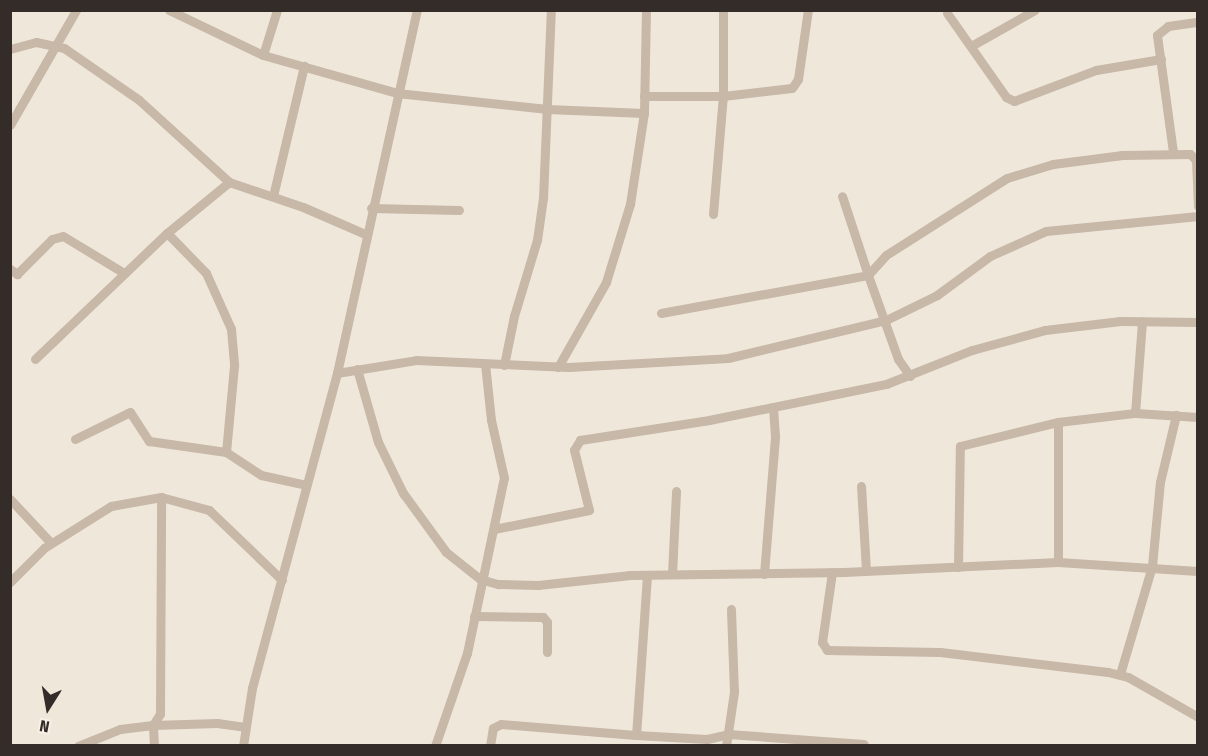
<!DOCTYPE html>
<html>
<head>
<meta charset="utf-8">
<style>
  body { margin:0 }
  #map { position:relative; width:1208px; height:756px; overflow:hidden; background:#f0e7db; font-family:"Fira Sans Condensed",sans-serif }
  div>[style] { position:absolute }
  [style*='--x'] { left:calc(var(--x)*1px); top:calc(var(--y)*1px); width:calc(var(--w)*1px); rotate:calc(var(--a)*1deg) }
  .street>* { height:9px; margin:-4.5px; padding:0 4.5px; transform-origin:4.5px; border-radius:4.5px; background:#c7b8a8 }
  span { translate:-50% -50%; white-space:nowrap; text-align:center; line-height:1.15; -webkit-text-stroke:5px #f8f1e7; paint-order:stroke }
  .frame { position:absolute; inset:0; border:12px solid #342c28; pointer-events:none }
  .north { position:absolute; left:18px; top:678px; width:60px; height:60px; -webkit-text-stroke:4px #f8f1e7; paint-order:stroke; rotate:191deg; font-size:16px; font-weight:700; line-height:24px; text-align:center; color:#342c28 }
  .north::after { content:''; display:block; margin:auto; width:21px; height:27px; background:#342c28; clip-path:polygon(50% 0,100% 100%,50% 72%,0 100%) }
</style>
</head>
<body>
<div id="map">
  <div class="street">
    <div style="--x:169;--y:10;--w:104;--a:25.6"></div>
    <div style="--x:263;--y:55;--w:139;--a:15.8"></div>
    <div style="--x:397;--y:93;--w:151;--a:6.1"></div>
    <div style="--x:547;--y:109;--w:97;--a:2.4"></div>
    <div style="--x:947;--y:13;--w:103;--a:54.9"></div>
    <div style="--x:1006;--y:97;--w:9;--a:27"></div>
    <div style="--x:1014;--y:101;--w:88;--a:-20.7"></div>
    <div style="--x:1096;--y:70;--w:66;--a:-9.6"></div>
    <div style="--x:971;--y:46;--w:73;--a:-29.4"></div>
    <div style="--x:10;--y:49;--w:27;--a:-15"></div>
    <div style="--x:36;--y:42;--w:29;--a:12"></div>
    <div style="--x:64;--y:48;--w:91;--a:34.7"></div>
    <div style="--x:139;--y:100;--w:122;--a:42.3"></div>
    <div style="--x:229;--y:182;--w:78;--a:18.7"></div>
    <div style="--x:303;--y:207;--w:68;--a:23.5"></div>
    <div style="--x:263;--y:55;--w:47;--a:-72.7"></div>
    <div style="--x:644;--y:96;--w:79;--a:0"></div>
    <div style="--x:723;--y:96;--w:69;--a:-6.6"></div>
    <div style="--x:792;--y:88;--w:11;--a:-56"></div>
    <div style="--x:798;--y:79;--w:70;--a:-81.8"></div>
    <div style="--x:10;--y:125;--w:133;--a:-60.1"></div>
    <div style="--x:1173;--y:152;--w:118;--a:-97.8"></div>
    <div style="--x:1157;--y:35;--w:14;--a:-39"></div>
    <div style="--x:1168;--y:26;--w:30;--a:-8"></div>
    <div style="--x:273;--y:196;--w:134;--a:-76.6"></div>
    <div style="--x:371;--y:208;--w:88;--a:1.3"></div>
    <div style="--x:713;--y:214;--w:118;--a:-85.2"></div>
    <div style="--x:723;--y:96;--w:86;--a:-90"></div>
    <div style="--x:167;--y:233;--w:56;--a:45.7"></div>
    <div style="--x:206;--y:273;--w:61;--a:65.9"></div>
    <div style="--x:231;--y:329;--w:37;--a:85"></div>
    <div style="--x:234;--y:366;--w:86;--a:95.3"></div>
    <div style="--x:10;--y:269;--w:9;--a:36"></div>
    <div style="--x:17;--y:274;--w:49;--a:-45"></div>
    <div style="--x:52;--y:239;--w:11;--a:-15"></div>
    <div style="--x:63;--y:236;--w:71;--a:31.2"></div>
    <div style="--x:661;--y:313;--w:210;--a:-10.4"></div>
    <div style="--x:868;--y:275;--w:83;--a:-108.2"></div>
    <div style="--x:35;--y:359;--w:182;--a:-43.7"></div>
    <div style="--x:167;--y:233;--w:80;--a:-39.4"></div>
    <div style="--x:504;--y:365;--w:50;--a:-78.5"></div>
    <div style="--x:514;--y:316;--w:79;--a:-73.2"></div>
    <div style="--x:537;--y:240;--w:42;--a:-81.9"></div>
    <div style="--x:543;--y:198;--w:188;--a:-87.6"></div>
    <div style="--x:558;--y:367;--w:98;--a:-60.5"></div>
    <div style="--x:606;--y:282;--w:82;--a:-72.9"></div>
    <div style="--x:630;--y:204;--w:92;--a:-81.3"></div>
    <div style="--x:644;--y:113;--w:103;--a:-88.9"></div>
    <div style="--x:357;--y:369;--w:76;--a:74"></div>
    <div style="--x:378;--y:442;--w:57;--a:63.9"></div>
    <div style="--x:403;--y:493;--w:73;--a:53.9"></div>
    <div style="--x:446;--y:552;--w:43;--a:38.5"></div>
    <div style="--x:480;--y:579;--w:19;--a:16"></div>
    <div style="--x:498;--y:584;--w:40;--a:1.4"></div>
    <div style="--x:538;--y:585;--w:93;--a:-6.2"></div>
    <div style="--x:630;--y:575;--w:214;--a:-0.8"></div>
    <div style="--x:844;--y:572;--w:214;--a:-2.7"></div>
    <div style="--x:1058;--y:562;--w:140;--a:3.7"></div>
    <div style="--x:337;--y:373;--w:80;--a:-9.3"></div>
    <div style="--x:416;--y:360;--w:153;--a:2.6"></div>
    <div style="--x:569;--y:367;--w:159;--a:-3.2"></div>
    <div style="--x:728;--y:358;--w:163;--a:-13.5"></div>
    <div style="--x:886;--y:320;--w:57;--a:-26.1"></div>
    <div style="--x:937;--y:295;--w:66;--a:-36.3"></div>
    <div style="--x:990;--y:256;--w:61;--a:-24.1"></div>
    <div style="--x:1046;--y:231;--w:153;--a:-5.6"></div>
    <div style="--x:910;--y:376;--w:21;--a:-125"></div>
    <div style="--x:898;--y:359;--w:89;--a:-109.7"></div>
    <div style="--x:868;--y:275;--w:27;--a:-48"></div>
    <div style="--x:886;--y:255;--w:143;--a:-32.5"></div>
    <div style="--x:1007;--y:178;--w:48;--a:-16.9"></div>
    <div style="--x:1053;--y:164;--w:70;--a:-7.4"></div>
    <div style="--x:1122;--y:155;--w:68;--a:-0.8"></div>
    <div style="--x:1190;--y:154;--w:8;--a:45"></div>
    <div style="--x:1196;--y:160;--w:46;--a:87.5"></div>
    <div style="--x:1135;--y:413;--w:92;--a:-85.6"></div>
    <div style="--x:75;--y:439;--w:61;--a:-26.1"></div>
    <div style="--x:130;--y:412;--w:35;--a:57"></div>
    <div style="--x:149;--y:441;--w:78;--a:8.1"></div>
    <div style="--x:226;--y:452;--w:42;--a:33.3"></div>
    <div style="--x:261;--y:475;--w:46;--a:12.5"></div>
    <div style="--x:861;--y:486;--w:85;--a:86.6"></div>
    <div style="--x:10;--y:499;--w:60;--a:47"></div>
    <div style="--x:494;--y:529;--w:97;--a:-11.3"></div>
    <div style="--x:589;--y:510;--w:62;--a:-104"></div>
    <div style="--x:574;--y:450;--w:12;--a:-59"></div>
    <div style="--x:580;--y:440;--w:131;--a:-8.8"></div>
    <div style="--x:709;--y:420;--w:181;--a:-11.5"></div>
    <div style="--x:886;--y:384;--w:92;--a:-21.6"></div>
    <div style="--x:972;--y:350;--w:76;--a:-15.3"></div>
    <div style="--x:1045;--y:330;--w:76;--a:-6.8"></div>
    <div style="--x:1120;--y:321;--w:78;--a:0.7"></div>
    <div style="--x:1058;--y:562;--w:140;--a:-90"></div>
    <div style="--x:1058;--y:422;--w:78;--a:-6.7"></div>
    <div style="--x:1135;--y:413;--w:63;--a:3.6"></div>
    <div style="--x:958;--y:567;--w:121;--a:-89.1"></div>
    <div style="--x:960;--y:446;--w:101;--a:-13.8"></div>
    <div style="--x:832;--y:572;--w:71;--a:98.1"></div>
    <div style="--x:822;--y:642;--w:9;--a:58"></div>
    <div style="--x:827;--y:650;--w:113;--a:1"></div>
    <div style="--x:940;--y:652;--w:169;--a:6.8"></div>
    <div style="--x:1108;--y:672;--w:21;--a:14"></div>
    <div style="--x:1128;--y:677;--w:81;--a:29.7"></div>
    <div style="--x:672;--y:574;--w:83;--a:-87.2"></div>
    <div style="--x:764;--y:574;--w:138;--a:-85.4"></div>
    <div style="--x:775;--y:436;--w:29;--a:-94"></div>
    <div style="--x:647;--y:575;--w:160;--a:93.9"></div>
    <div style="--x:636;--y:735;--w:71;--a:3.2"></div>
    <div style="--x:707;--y:739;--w:22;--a:-13"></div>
    <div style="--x:728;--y:734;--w:136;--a:4.2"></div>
    <div style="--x:10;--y:582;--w:48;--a:-45"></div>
    <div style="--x:44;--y:548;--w:79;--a:-32.1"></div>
    <div style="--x:111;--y:506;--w:51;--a:-10.2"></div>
    <div style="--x:161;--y:497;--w:50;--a:15.2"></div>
    <div style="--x:209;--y:510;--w:101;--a:43.8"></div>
    <div style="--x:474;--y:616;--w:69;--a:0.8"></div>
    <div style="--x:543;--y:617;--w:6;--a:51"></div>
    <div style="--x:547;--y:622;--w:30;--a:90"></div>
    <div style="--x:1120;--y:674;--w:113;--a:-73.5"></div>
    <div style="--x:1152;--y:566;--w:84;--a:-84.6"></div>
    <div style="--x:1160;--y:482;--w:69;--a:-76.6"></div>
    <div style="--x:78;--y:746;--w:45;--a:-22"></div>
    <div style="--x:120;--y:729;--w:33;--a:-7"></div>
    <div style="--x:153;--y:725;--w:64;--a:-1.8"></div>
    <div style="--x:217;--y:723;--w:28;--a:8"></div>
    <div style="--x:154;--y:746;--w:21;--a:-93"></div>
    <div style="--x:153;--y:725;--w:13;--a:-58"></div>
    <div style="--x:160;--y:714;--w:217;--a:-89.7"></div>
    <div style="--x:243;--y:746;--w:59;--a:-81.2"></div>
    <div style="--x:252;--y:688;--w:326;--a:-74.9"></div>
    <div style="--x:337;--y:373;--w:372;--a:-77.6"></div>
    <div style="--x:435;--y:746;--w:98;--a:-71"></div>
    <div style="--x:467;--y:653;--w:179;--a:-78.1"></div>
    <div style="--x:504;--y:478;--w:59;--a:-102.6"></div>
    <div style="--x:491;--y:420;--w:56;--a:-96.1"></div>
    <div style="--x:490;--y:746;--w:18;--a:-81"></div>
    <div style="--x:493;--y:728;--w:9;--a:-27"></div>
    <div style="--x:501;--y:724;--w:135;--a:4.7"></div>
    <div style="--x:726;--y:746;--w:55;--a:-81.6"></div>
    <div style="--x:734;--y:692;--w:83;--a:-92.1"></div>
  </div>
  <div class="frame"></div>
  <div class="north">N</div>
</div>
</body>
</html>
